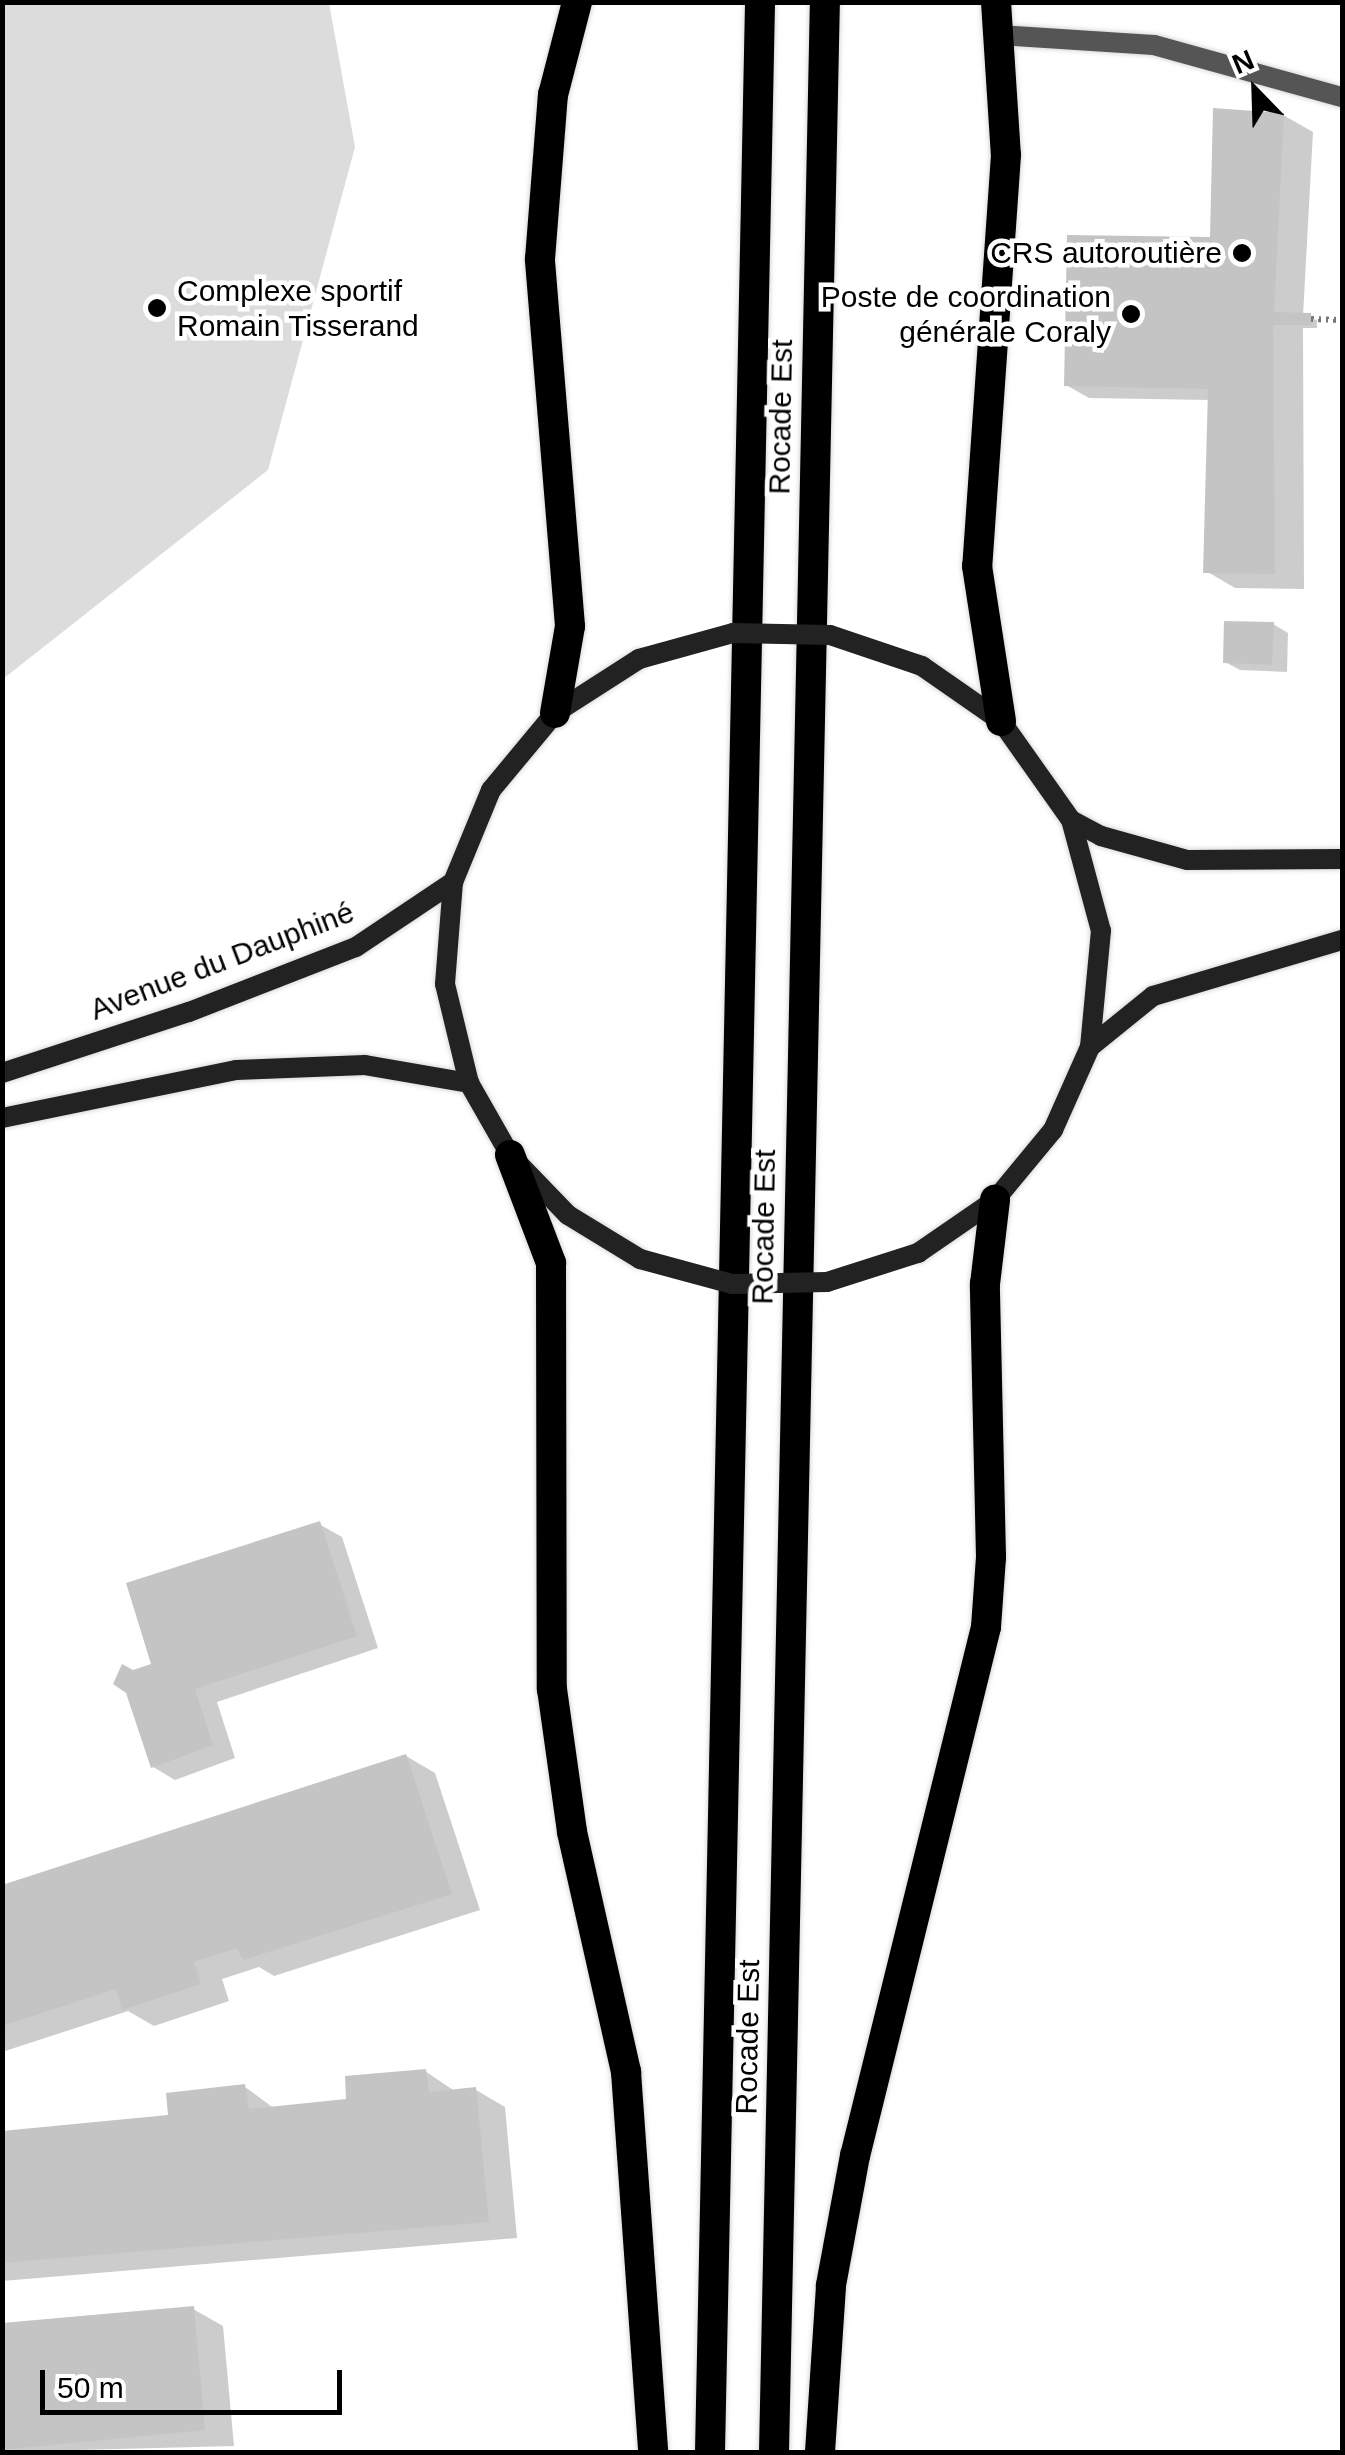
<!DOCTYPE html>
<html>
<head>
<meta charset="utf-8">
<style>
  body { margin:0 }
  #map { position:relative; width:1345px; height:2455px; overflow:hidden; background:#fff; font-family:Helvetica,sans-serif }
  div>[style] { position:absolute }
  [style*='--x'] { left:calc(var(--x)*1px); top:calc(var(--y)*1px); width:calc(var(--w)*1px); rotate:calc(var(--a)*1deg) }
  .green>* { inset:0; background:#dcdcdc }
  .shadow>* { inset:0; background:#0003 }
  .building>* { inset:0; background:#c4c4c4 }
  .path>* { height:6px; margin-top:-3px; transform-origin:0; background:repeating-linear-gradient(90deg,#777 0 2.5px,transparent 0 7.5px) }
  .roads { filter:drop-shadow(0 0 2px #dbdbdb) drop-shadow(0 0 2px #dbdbdb) }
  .lane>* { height:20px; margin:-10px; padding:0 10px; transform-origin:10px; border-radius:10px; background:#555 }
  .secondary>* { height:20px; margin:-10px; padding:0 10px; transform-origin:10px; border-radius:10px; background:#222 }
  .highway>* { height:30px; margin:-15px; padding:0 15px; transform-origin:15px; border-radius:15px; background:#000 }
  .secondary-bridge>* { height:20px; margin:-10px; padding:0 10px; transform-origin:10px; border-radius:10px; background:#222 }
  .dots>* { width:28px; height:28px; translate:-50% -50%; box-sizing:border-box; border:5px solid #fff; border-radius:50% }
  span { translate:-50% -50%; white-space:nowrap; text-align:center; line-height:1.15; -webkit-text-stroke:9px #fff; paint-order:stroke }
  .poi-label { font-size:30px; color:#000 }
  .right { translate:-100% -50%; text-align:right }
  .left { translate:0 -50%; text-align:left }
  .street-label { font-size:30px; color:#000 }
  .frame { position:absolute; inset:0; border:5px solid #000; pointer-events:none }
  .north { position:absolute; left:1205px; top:40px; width:100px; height:100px; -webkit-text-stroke:8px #fff; paint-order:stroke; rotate:337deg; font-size:28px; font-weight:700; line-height:40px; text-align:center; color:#000 }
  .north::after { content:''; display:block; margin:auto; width:35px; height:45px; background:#000; clip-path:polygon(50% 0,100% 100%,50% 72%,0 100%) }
  .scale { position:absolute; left:40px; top:2370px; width:302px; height:45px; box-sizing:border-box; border:5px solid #000; border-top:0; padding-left:12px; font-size:30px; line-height:35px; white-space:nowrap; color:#000; -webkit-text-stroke:8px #fff; paint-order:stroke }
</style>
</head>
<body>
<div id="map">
  <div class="green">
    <div style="clip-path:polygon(3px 2px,329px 3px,355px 147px,268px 470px,3px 679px)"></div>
  </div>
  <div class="shadow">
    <div style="clip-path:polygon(1283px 115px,1313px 132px,1303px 316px,1317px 320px,1317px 328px,1303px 328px,1304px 589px,1235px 588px,1206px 571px,1210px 400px,1089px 398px,1066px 385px,1210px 239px)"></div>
    <div style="clip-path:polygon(1273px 624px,1288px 633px,1287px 672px,1240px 670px,1225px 662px)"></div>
    <div style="clip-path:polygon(319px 1524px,342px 1537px,378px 1648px,217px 1702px,235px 1758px,175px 1780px,153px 1767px,133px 1673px,154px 1666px)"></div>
    <div style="clip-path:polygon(406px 1756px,435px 1773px,480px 1910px,274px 1976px,259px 1967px,222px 1979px,229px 2001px,154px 2026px,128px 2011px,2px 2052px,2px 1888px)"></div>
    <div style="clip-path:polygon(425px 2071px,456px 2092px,476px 2090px,505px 2107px,517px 2238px,2px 2281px,2px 2133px,170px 2118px,245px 2087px,275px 2109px,349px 2101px)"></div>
    <div style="clip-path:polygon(193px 2309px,223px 2326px,234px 2446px,2px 2452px,2px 2326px)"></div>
  </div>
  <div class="building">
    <div style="clip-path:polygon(1213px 108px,1284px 113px,1274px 312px,1311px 313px,1311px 325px,1273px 325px,1275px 574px,1203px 573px,1208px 389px,1064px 386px,1067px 235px,1210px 237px)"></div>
    <div style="clip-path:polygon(1224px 621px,1274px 622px,1272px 665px,1223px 663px)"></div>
    <div style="clip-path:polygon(320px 1521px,357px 1636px,195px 1689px,213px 1745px,151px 1768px,126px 1693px,113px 1684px,122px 1664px,133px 1670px,151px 1664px,126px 1583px)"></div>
    <div style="clip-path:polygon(406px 1754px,452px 1894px,243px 1960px,237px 1948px,194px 1962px,201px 1984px,122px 2010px,116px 1989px,2px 2026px,2px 1885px)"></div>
    <div style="clip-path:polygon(426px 2069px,429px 2092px,476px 2087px,489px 2222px,2px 2263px,2px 2131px,168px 2115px,166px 2093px,245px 2084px,249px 2109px,346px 2099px,345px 2076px)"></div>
    <div style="clip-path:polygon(194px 2306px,205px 2430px,2px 2450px,2px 2323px)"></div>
  </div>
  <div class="path">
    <div style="--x:1311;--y:319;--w:31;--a:2"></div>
  </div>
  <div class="roads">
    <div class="lane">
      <div style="--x:999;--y:35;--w:155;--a:3.7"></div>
      <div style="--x:1154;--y:45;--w:195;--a:15.5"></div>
    </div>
    <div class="secondary">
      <div style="--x:639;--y:659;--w:100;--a:147.3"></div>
      <div style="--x:555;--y:713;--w:100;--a:129.7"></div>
      <div style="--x:491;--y:790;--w:100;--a:112.4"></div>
      <div style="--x:453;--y:882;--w:102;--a:94.5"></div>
      <div style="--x:445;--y:984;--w:102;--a:76.4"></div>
      <div style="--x:469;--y:1083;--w:83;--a:60.3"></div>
      <div style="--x:510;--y:1155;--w:83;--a:46"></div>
      <div style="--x:568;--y:1215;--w:84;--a:31.4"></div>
      <div style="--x:1071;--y:820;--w:34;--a:28"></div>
      <div style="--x:1101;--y:836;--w:89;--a:15.6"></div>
      <div style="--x:1187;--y:860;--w:155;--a:-0.4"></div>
      <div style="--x:1090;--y:1047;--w:81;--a:-39"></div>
      <div style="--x:1153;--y:996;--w:197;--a:-16.5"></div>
      <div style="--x:2;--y:1073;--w:197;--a:-18.1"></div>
      <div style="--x:189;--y:1012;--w:179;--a:-21.3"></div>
      <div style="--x:356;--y:947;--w:117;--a:-33.8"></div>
      <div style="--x:2;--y:1118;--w:239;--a:-11.6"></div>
      <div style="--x:236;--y:1070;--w:129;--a:-2.2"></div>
      <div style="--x:365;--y:1065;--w:106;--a:9.8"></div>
      <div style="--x:918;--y:1253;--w:93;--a:-34.5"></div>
      <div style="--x:995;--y:1200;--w:91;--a:-50.4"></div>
      <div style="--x:1053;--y:1130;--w:91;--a:-66"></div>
      <div style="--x:1090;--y:1047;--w:117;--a:-84.6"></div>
      <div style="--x:1101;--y:931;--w:115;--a:-105.1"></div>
      <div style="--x:1071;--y:820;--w:121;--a:-125.3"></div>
      <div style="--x:1001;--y:721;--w:96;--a:-145.2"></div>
    </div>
    <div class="highway">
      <div style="--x:996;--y:2;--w:153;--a:86.3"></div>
      <div style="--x:1006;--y:155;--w:412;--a:94"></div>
      <div style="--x:977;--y:566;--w:157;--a:81.2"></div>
      <div style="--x:555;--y:713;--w:88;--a:-80.2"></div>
      <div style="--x:570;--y:626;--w:368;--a:-94.7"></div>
      <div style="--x:540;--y:259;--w:165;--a:-85.5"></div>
      <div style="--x:553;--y:95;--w:96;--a:-75.5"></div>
      <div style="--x:510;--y:1155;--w:116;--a:69.2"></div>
      <div style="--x:551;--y:1263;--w:426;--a:89.9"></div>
      <div style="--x:552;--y:1689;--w:144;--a:82"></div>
      <div style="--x:572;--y:1832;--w:246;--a:77.3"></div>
      <div style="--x:626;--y:2072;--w:381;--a:85.9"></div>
      <div style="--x:710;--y:2452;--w:2451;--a:-88.83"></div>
      <div style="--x:774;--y:2452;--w:2451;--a:-88.81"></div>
      <div style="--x:820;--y:2452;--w:167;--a:-86.2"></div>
      <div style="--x:831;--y:2285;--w:131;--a:-79.5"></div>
      <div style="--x:855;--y:2156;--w:545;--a:-76.09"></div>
      <div style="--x:986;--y:1627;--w:70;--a:-85.9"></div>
      <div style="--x:991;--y:1557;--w:273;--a:-91.3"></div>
      <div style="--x:985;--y:1284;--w:85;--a:-83.2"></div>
    </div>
  </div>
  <div class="secondary-bridge">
    <div style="--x:639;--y:659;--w:98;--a:-15.5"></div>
    <div style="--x:733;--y:633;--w:97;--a:1.2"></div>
    <div style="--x:830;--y:635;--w:97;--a:18.6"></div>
    <div style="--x:640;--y:1259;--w:95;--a:15.2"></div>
    <div style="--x:732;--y:1284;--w:95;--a:-1.2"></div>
    <div style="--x:827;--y:1282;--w:96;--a:-17.7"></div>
  </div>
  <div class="dots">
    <div style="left:1242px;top:253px;background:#000"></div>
    <div style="left:157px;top:308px;background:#000"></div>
    <div style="left:1131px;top:314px;background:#000"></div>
  </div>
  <div class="poi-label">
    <span class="right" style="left:1222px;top:253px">CRS autoroutière</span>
    <span class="left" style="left:177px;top:308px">Complexe sportif<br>Romain Tisserand</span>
    <span class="right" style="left:1111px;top:314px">Poste de coordination<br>générale Coraly</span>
  </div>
  <div class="street-label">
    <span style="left:781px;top:417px;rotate:-89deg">Rocade Est</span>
    <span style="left:222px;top:961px;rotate:-21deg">Avenue du Dauphiné</span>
    <span style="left:764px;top:1227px;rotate:-89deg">Rocade Est</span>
    <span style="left:748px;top:2037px;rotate:-89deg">Rocade Est</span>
  </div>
  <div class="frame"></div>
  <div class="north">N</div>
  <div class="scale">50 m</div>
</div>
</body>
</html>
